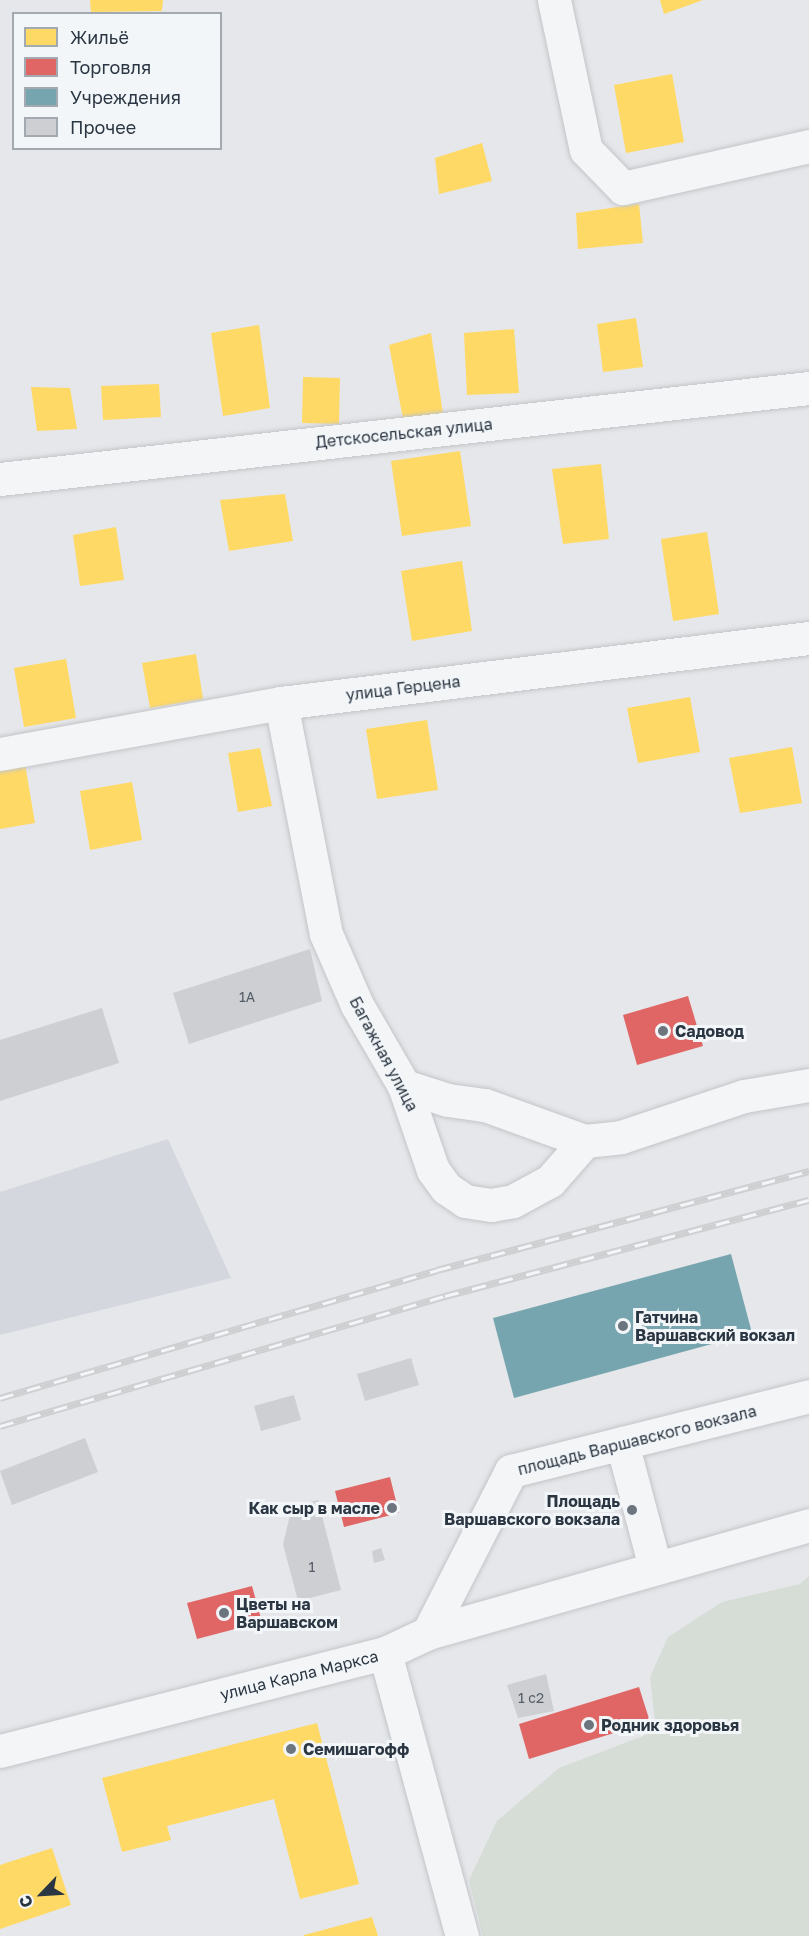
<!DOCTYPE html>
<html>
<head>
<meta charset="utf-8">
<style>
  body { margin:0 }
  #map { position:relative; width:809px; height:1936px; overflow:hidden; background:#e5e7ea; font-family:"Golos Text",sans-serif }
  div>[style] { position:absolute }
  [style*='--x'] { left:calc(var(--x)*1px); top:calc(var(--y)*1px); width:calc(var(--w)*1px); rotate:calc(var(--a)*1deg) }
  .built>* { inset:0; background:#d4d7dd }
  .green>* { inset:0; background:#d6ddd6 }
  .homes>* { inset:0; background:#ffd966 }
  .shops>* { inset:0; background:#e06666 }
  .public>* { inset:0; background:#76a5af }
  .building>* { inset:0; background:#cdcfd2 }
  .roads { filter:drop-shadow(0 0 2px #c3c5c8) drop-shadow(0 0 2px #c3c5c8) }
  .minor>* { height:33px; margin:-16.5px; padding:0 16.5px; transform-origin:16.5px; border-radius:16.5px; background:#f4f5f6 }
  .rail>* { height:7px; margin-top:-3.5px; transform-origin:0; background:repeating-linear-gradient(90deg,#f3f6f8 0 14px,#cecfd1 0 28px); box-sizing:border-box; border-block:2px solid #cecfd1 }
  .dots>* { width:16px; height:16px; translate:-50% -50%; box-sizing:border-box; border:3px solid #f3f6f8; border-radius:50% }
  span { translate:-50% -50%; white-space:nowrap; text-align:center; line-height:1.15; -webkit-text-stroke:6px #f3f6f8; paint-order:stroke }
  .number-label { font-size:14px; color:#545d68 }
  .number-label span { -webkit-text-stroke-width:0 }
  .street-label { font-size:16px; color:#2b3643 }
  .poi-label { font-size:16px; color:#2b3643; font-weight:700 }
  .left { translate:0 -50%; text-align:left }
  .right { translate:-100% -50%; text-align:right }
  .legend { position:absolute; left:12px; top:12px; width:210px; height:138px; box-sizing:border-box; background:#f3f6f8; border:2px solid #a3a9b0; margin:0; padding:8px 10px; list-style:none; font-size:18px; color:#2b3643 }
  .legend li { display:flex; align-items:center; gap:12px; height:30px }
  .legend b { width:30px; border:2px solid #a3a9b0 }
  .north { position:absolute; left:12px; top:1864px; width:60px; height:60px; -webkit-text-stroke:4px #f3f6f8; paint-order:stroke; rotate:245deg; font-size:16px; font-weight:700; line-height:24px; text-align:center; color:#2b3643 }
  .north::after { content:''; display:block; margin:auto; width:21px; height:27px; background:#2b3643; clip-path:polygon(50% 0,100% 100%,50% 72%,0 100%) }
</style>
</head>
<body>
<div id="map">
  <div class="built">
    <div style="clip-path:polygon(168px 1139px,231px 1278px,0 1335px,0 1192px)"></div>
  </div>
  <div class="green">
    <div style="clip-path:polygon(809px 1576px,809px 1936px,483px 1936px,469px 1880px,497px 1821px,559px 1768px,656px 1731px,650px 1677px,668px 1637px,722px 1602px,800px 1584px)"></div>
  </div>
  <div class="homes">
    <div style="clip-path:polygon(90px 0,163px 0,162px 11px,91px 12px)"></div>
    <div style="clip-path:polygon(660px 0,703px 0,664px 14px)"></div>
    <div style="clip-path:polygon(672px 74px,684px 142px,626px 153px,614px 85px)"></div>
    <div style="clip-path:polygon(482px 143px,492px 181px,439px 194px,435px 158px)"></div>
    <div style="clip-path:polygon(639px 204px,643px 243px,578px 249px,576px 213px)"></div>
    <div style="clip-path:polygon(636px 318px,643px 367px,603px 372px,597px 324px)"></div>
    <div style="clip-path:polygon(259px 325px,270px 408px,223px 416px,211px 333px)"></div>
    <div style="clip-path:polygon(514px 329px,519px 393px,467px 395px,464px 333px)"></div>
    <div style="clip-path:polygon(431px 333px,443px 414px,403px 419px,389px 345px)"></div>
    <div style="clip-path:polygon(303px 377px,340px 378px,339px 424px,302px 423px)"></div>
    <div style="clip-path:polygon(159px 384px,161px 417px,103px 420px,101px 386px)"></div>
    <div style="clip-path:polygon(31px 387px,70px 388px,77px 429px,37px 431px)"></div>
    <div style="clip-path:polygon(460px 451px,471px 526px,402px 536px,391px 461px)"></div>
    <div style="clip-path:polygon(601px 464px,609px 539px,563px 544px,552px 469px)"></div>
    <div style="clip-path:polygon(285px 494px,293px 541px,229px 551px,220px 500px)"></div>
    <div style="clip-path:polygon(116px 527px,124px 580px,80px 586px,73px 535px)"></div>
    <div style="clip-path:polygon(707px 532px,719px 614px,673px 621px,661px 539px)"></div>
    <div style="clip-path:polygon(462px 561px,472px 631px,412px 641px,401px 571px)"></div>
    <div style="clip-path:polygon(196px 654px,203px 699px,150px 708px,142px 663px)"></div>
    <div style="clip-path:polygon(66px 659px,76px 718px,24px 727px,14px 668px)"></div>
    <div style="clip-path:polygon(690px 697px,700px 752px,638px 763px,627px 708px)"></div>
    <div style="clip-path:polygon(427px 720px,438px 790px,377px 799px,366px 729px)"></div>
    <div style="clip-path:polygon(792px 747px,802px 803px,740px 813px,729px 758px)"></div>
    <div style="clip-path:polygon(260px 748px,272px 806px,238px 812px,228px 753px)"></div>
    <div style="clip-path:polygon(25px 764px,35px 823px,0 829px,0 769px)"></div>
    <div style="clip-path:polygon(132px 782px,142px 840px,90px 850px,80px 791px)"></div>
    <div style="clip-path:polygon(317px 1723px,359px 1884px,300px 1899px,274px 1799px,167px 1826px,171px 1840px,122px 1852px,102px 1778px)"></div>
    <div style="clip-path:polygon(52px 1848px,71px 1905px,0 1929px,0 1865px)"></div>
    <div style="clip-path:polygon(372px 1917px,378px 1936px,304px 1936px,304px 1935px)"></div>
  </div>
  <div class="shops">
    <div style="clip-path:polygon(688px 996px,703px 1046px,637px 1065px,623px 1015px)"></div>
    <div style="clip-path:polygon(390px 1477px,399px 1513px,344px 1527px,335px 1491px)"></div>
    <div style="clip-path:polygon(252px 1586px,262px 1622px,197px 1639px,187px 1603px)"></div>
    <div style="clip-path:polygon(639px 1687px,650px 1722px,529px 1759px,519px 1724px)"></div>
  </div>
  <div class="public">
    <div style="clip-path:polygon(731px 1254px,752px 1333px,514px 1398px,493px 1318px)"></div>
  </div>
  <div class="building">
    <div style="clip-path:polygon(310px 949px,322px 1001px,189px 1044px,173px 993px)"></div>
    <div style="clip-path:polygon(102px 1008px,119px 1063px,0 1101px,0 1040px)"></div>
    <div style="clip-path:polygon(411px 1358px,419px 1385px,365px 1401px,357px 1374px)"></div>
    <div style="clip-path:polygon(294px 1395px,301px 1420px,261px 1431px,254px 1406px)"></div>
    <div style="clip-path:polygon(85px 1438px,98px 1472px,12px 1505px,0 1471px)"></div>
    <div style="clip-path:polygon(318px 1500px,341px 1590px,298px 1601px,283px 1544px,292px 1507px)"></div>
    <div style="clip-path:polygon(381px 1548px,385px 1560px,374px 1563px,372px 1551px)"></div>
    <div style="clip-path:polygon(546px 1674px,554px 1711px,518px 1718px,507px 1685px)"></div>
  </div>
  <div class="roads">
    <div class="minor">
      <div style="--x:554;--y:0;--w:153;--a:78"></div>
      <div style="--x:586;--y:150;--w:53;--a:45.8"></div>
      <div style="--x:623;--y:188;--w:191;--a:-12.7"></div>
      <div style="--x:0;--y:479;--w:814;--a:-6.42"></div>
      <div style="--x:281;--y:703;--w:235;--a:79"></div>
      <div style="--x:326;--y:934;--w:77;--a:66.4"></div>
      <div style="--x:357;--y:1005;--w:94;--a:59.9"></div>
      <div style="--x:404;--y:1086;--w:89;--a:71"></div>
      <div style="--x:433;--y:1170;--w:22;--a:54"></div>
      <div style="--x:446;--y:1188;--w:23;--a:34"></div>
      <div style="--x:465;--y:1201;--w:26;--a:9"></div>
      <div style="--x:491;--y:1205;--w:22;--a:-10"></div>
      <div style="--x:513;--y:1201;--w:42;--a:-28.4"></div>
      <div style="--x:550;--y:1181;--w:53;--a:-48.8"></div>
      <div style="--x:0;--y:754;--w:286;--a:-10.3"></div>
      <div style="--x:281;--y:703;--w:532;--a:-7.02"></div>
      <div style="--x:404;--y:1086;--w:46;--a:17.7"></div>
      <div style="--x:448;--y:1100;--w:37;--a:8"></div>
      <div style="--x:485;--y:1105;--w:106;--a:19.8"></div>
      <div style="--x:585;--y:1141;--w:36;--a:-6"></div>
      <div style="--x:621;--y:1137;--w:130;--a:-18.4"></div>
      <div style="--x:744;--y:1096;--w:66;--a:-9.6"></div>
      <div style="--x:622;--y:1443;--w:128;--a:75.1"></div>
      <div style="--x:428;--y:1633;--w:182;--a:-62.9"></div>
      <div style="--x:511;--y:1471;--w:307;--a:-14.1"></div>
      <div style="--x:385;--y:1653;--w:293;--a:74.8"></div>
      <div style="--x:0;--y:1751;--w:397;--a:-14.3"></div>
      <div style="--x:385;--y:1653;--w:47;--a:-24.9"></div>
      <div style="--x:428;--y:1633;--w:396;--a:-15.8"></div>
    </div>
  </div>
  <div class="rail">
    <div style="--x:0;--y:1398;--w:455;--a:-16.3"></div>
    <div style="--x:437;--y:1270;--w:385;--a:-14.9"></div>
    <div style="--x:0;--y:1426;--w:464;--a:-16.3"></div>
    <div style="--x:445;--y:1296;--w:376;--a:-14.8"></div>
  </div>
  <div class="dots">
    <div style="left:663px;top:1031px;background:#6c747d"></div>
    <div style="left:623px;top:1326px;background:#6c747d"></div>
    <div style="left:392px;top:1508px;background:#6c747d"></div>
    <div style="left:632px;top:1510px;background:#6c747d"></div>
    <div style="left:224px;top:1613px;background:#6c747d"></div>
    <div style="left:589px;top:1725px;background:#6c747d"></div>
    <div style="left:291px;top:1749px;background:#6c747d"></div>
  </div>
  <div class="number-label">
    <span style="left:247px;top:997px">1А</span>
    <span style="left:312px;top:1567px">1</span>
    <span style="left:531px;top:1698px">1 с2</span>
  </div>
  <div class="street-label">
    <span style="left:404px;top:433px;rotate:-6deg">Детскосельская улица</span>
    <span style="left:403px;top:688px;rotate:-7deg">улица Герцена</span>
    <span style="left:384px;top:1054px;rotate:62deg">Багажная улица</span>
    <span style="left:637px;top:1440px;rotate:-14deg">площадь Варшавского вокзала</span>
    <span style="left:299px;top:1675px;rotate:-14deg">улица Карла Маркса</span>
  </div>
  <div class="poi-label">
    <span class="left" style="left:675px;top:1031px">Садовод</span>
    <span class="left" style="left:635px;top:1326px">Гатчина<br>Варшавский вокзал</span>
    <span class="right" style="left:620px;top:1510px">Площадь<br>Варшавского вокзала</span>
    <span class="right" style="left:380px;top:1508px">Как сыр в масле</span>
    <span class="left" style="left:236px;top:1613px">Цветы на<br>Варшавском</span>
    <span class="left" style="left:601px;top:1725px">Родник здоровья</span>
    <span class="left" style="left:303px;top:1749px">Семишагофф</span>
  </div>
  <ul class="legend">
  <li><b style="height:16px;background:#ffd966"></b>Жильё</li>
  <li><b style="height:16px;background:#e06666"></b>Торговля</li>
  <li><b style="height:16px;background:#76a5af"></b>Учреждения</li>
  <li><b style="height:16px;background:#cdcfd2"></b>Прочее</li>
  </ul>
  <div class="north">С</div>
</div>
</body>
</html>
